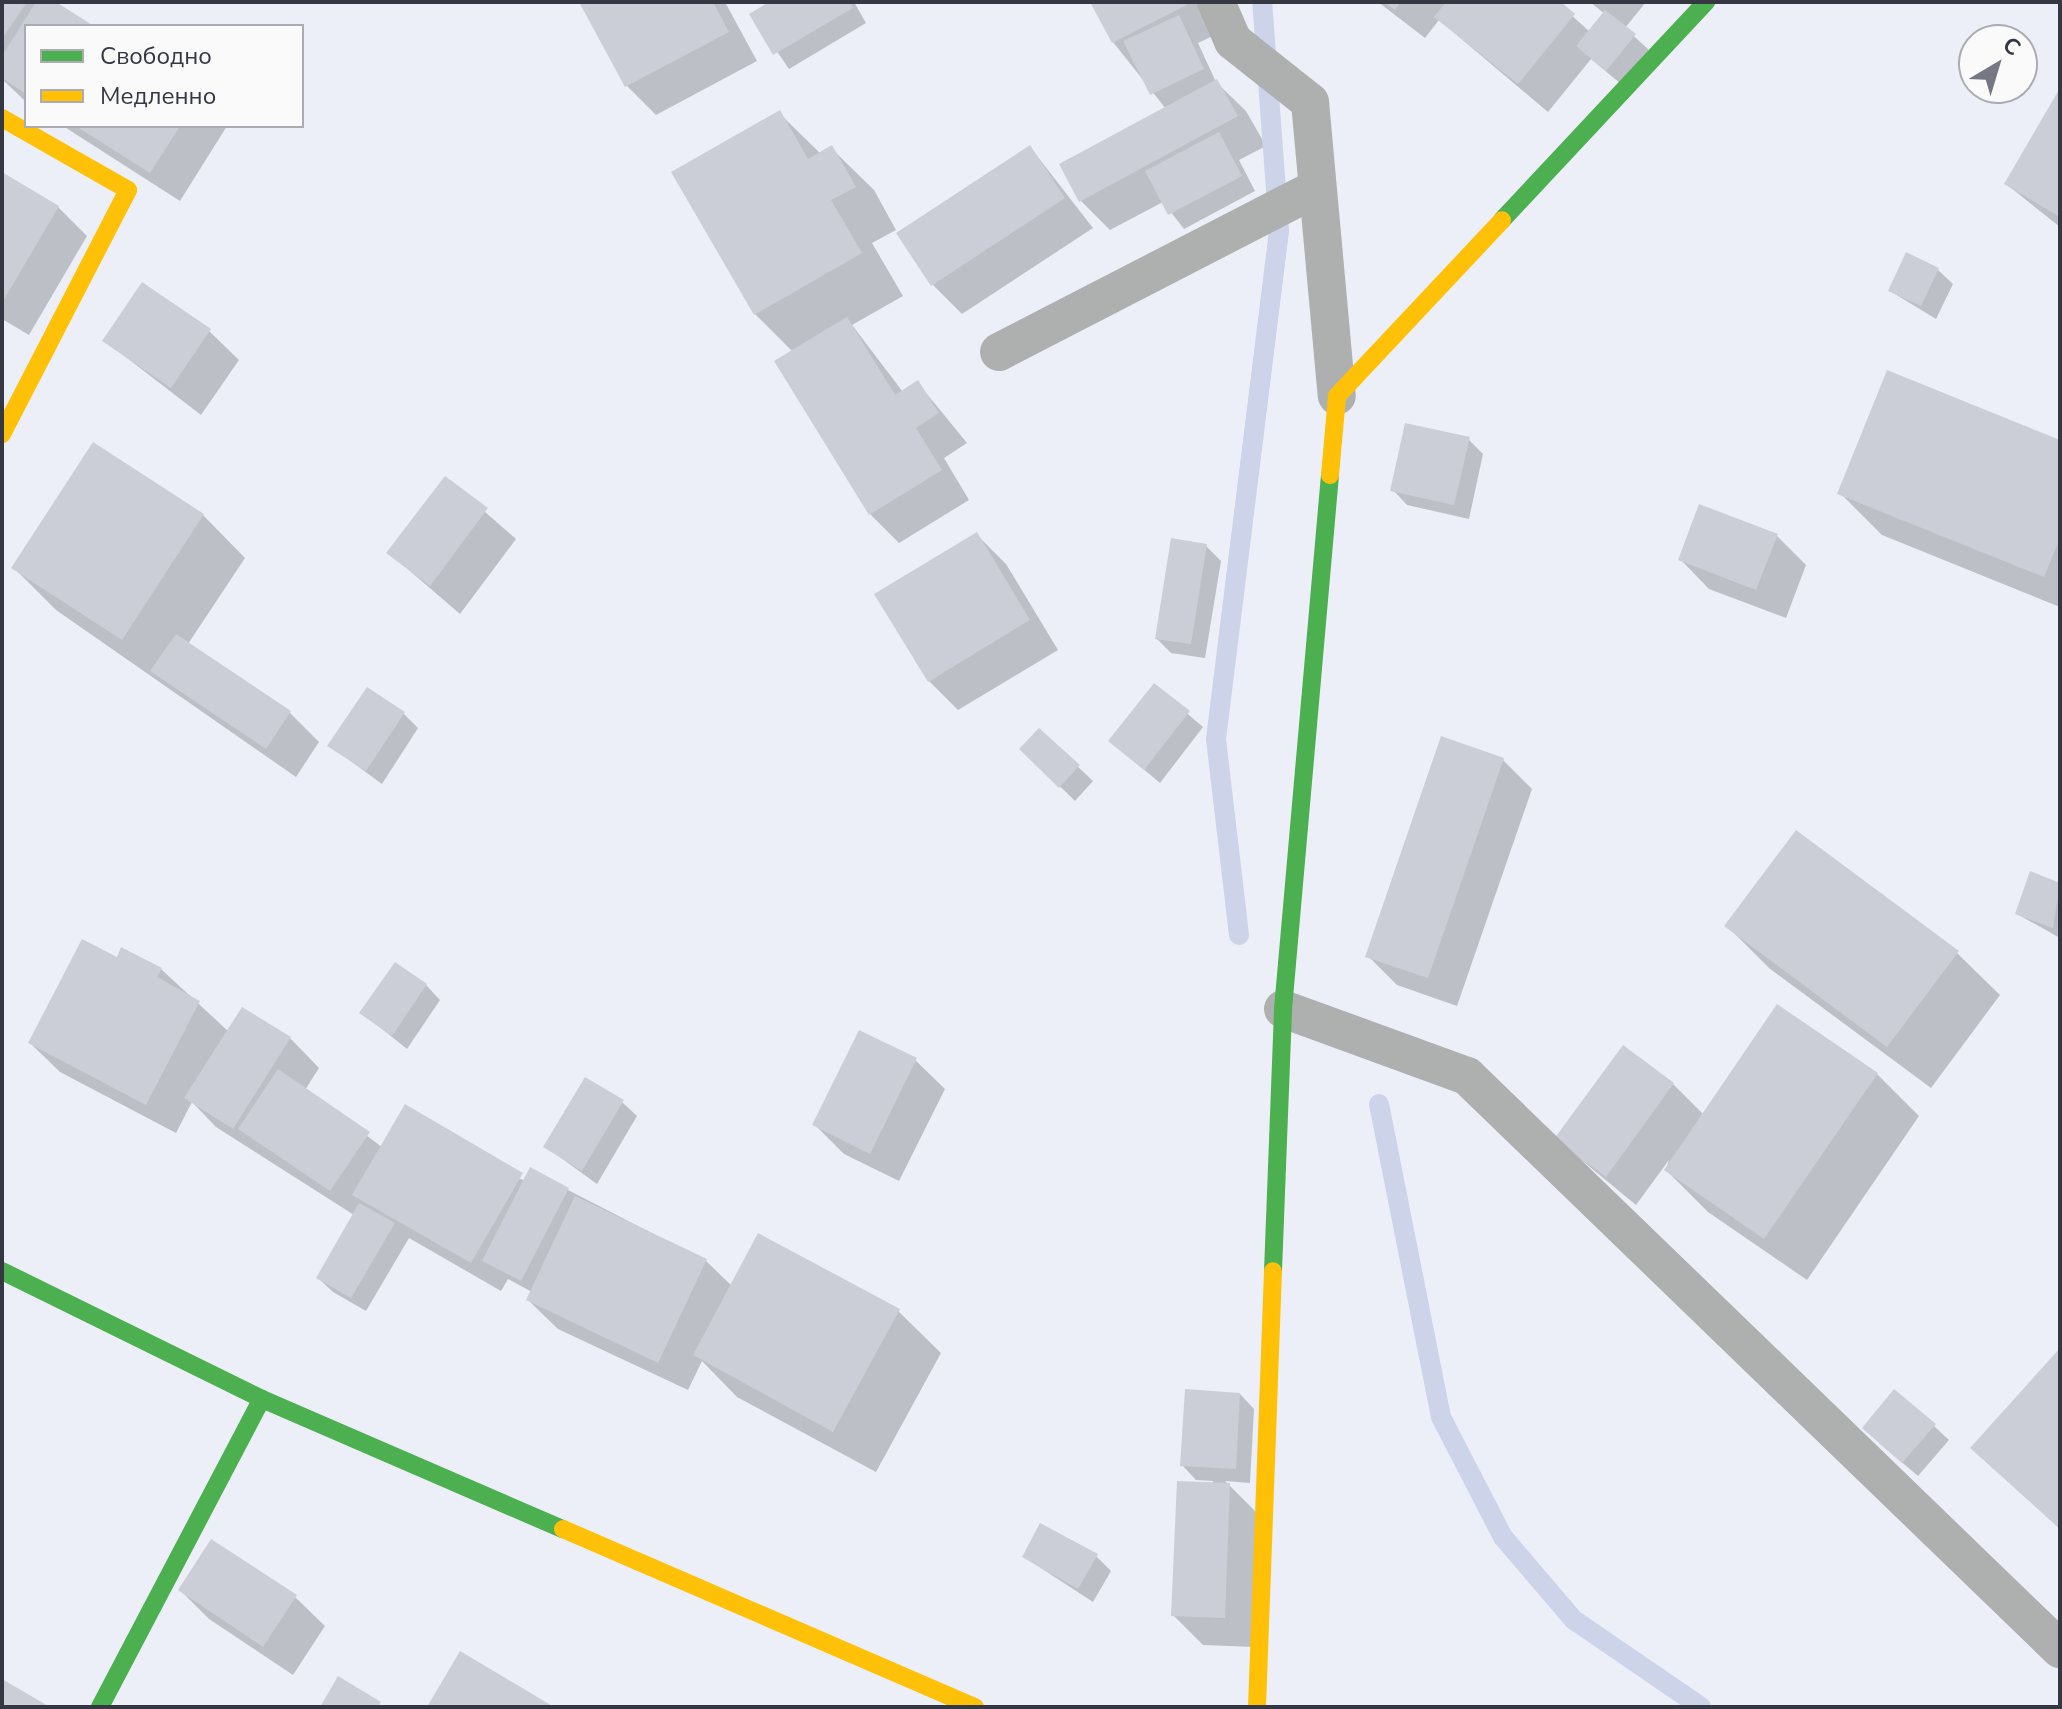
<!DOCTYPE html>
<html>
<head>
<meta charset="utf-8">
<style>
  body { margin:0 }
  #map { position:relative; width:2062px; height:1709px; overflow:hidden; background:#edeff8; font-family:"Nunito Sans",sans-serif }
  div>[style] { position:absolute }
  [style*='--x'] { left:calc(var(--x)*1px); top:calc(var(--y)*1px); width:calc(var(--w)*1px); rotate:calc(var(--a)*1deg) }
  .shadow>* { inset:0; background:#0003 }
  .stream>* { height:20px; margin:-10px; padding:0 10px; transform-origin:10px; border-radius:10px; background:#cdd3e9 }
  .building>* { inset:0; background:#ccced7 }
  .lane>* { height:38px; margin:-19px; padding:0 19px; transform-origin:19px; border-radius:19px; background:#adb0ae }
  .fast>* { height:18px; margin:-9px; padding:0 9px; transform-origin:9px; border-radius:9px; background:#4caf50 }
  .slow>* { height:18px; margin:-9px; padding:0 9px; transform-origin:9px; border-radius:9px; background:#ffc107 }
  span { translate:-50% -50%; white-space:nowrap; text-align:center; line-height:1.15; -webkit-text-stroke:6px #fafafa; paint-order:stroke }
  .frame { position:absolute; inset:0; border:4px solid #353843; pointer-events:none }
  .legend { position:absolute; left:24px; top:24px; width:280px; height:104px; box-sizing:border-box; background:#fafafa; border:2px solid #abacb1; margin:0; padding:10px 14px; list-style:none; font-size:24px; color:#353843 }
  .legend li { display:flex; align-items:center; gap:16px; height:40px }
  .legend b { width:40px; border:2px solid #abacb1 }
  .north { position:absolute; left:1958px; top:24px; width:80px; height:80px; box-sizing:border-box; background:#fafafa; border:2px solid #abacb1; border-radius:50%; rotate:38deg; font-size:22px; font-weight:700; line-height:32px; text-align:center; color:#353843 }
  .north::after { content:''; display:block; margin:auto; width:28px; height:36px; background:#757882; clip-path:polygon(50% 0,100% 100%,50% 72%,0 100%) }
</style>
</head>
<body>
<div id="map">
  <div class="shadow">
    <div style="clip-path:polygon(2px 2px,53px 2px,90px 26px,26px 26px,26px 102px,2px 79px)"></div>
    <div style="clip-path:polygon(582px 2px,725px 2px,757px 61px,656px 115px,626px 85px)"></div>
    <div style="clip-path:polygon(773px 2px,854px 2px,866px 23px,789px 69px,752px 15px)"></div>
    <div style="clip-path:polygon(1093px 2px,1199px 2px,1215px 35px,1198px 43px,1216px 82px,1246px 111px,1266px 146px,1239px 160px,1255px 191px,1184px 229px,1163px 202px,1110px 230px,1081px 201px,1166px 109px,1113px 42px)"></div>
    <div style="clip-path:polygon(1378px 2px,1557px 2px,1590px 32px,1605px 14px,1590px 2px,1646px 2px,1625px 28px,1649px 50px,1621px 84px,1591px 59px,1548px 112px,1439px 20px,1425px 38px)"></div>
    <div style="clip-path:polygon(2060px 94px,2060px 227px,2006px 184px)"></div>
    <div style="clip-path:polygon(779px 113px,821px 154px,831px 148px,874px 190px,896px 230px,872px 243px,903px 296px,852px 325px,903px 392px,918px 383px,967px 443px,944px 458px,969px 500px,899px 543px,870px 514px,793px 352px,755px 314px)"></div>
    <div style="clip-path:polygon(63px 126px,227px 126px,180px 201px)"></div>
    <div style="clip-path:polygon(1030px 147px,1093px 228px,962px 314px,933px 285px)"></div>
    <div style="clip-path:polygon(2px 174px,58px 207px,87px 236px,29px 335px,2px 319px)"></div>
    <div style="clip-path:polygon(1938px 270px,1953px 284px,1936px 319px,1890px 291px)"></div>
    <div style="clip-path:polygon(209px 331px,239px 360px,201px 415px,105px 341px)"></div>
    <div style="clip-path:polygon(1468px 439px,1483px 454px,1469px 519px,1407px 505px,1393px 490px)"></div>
    <div style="clip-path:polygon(2060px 442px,2060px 607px,1882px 535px,1840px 493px)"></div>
    <div style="clip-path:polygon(446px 478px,516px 539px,460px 614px,389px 553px)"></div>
    <div style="clip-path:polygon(203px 515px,245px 558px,188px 644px,290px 713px,319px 742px,296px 777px,56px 610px,14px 568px)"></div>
    <div style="clip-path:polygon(977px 535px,1006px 564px,1058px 650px,958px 710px,929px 681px)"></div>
    <div style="clip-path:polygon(1776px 535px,1806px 565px,1786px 618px,1709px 589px,1680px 559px)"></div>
    <div style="clip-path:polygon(1206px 546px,1221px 561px,1205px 658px,1171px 653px,1157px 639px)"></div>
    <div style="clip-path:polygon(1154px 685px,1203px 727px,1160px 783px,1110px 741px)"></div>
    <div style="clip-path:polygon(404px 714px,418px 728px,382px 784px,330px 746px)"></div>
    <div style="clip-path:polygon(1039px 730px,1093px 781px,1075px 801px,1022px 749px)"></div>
    <div style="clip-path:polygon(1503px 760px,1532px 789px,1457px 1006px,1397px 985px,1368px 956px)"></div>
    <div style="clip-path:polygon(2031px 874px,2060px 885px,2060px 938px,2017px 914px)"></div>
    <div style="clip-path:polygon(1727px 926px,1957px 953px,2000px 995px,1931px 1088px,1769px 968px)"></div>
    <div style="clip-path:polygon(118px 960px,161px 969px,228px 1031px,290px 1038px,319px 1068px,305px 1090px,382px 1147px,568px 1190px,706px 1261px,732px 1286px,898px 1311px,941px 1353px,876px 1472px,737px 1397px,702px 1361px,688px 1390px,558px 1329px,528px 1300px,532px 1292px,508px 1279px,501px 1291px,409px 1238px,366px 1311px,333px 1292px,318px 1278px,354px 1215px,216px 1127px,192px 1102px,176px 1133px,60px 1072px,30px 1043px)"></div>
    <div style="clip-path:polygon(426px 985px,440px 1000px,407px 1049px,362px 1013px)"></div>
    <div style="clip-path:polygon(915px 1060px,945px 1089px,899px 1181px,844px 1154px,815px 1125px)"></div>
    <div style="clip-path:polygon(1877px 1074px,1919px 1116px,1807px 1280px,1708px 1212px,1666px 1170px,1669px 1160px,1636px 1205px,1556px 1139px,1673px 1084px,1704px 1115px)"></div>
    <div style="clip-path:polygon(622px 1102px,637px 1116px,597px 1184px,546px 1147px)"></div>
    <div style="clip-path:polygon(2060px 1351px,2060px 1529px,1973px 1448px)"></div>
    <div style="clip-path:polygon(1240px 1394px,1254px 1409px,1250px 1483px,1225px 1481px,1258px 1514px,1254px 1647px,1203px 1645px,1173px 1615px,1213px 1481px,1196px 1480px,1182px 1465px)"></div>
    <div style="clip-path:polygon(1934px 1426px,1949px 1440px,1918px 1476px,1879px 1443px)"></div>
    <div style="clip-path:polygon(1096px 1556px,1111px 1571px,1093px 1602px,1024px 1557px)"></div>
    <div style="clip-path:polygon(180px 1590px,295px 1597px,325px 1626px,293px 1675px,209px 1619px)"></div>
  </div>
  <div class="stream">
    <div style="--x:1239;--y:935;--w:197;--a:-96.7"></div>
    <div style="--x:1216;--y:739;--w:512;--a:-82.93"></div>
    <div style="--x:1279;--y:231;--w:230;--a:-94.2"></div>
    <div style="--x:1379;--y:1104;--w:319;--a:78.8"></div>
    <div style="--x:1441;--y:1417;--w:135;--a:62.7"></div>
    <div style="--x:1503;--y:1537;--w:109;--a:49.5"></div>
    <div style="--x:1574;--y:1620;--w:154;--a:34.4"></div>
  </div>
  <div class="building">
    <div style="clip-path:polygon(2px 2px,27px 2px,2px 39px)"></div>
    <div style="clip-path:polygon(36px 2px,56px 2px,94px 26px,26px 26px,26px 94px,2px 78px,2px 56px)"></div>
    <div style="clip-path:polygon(579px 2px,713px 2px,729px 32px,625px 87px)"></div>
    <div style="clip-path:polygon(769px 2px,850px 2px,853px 8px,773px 55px,749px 14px)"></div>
    <div style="clip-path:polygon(1090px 2px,1186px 2px,1187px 5px,1112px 43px)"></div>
    <div style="clip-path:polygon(1384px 2px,1401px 2px,1395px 10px)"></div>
    <div style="clip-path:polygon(1446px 2px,1561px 2px,1575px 14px,1518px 84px,1434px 17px)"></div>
    <div style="clip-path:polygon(1605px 10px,1636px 34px,1606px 71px,1576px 46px)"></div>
    <div style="clip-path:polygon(1179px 15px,1204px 69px,1150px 95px,1123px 41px)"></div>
    <div style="clip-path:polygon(1217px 79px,1238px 116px,1079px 202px,1059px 164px)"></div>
    <div style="clip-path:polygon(2060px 88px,2060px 217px,2004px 184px)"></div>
    <div style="clip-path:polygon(780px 110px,808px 159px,832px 145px,856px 187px,831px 200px,862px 253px,754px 315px,671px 172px)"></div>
    <div style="clip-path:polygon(76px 126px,180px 126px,150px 173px)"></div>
    <div style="clip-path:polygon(1219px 132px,1242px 176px,1168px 215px,1145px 171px)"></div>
    <div style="clip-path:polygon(1030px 145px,1065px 198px,931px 286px,896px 233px)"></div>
    <div style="clip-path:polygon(2px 172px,59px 206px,2px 303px)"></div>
    <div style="clip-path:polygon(1906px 252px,1939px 268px,1921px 306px,1888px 291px)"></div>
    <div style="clip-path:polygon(142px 282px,211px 329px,171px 388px,102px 341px)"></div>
    <div style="clip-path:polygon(847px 317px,895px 395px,918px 380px,939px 413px,916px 428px,942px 470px,869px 515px,774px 361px)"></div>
    <div style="clip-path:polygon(1887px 370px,2060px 440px,2060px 538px,2044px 577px,1837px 494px)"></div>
    <div style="clip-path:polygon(1405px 423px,1470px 437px,1454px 505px,1390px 491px)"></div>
    <div style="clip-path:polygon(93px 442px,204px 514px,122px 640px,11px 568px)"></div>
    <div style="clip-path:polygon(445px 476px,488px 508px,430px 586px,386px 553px)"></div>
    <div style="clip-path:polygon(1699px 504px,1778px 534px,1756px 590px,1678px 560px)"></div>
    <div style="clip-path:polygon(977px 532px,1030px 620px,928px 682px,874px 594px)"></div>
    <div style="clip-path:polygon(1171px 538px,1207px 544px,1191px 644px,1155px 639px)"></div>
    <div style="clip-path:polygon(176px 634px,291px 711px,266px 749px,150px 671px)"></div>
    <div style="clip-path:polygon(1154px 683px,1190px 711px,1144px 770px,1108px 741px)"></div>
    <div style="clip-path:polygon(367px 687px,405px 712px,366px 771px,327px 746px)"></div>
    <div style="clip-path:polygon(1039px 728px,1080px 765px,1059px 788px,1019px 749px)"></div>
    <div style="clip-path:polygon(1441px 736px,1504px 758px,1428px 978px,1365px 957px)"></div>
    <div style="clip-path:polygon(1796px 830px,1959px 951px,1887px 1047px,1724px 926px)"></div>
    <div style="clip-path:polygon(2030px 871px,2060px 883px,2053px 928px,2015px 914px)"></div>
    <div style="clip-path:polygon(82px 939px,117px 957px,121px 947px,162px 968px,157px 977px,200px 1001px,146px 1105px,28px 1043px)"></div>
    <div style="clip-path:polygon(395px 962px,427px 984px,392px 1036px,359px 1013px)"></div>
    <div style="clip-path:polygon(1777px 1004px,1878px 1073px,1764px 1239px,1664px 1170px)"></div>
    <div style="clip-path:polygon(242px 1007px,291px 1037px,233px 1129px,184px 1098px)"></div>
    <div style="clip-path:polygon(859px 1030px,917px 1058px,870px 1154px,812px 1125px)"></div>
    <div style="clip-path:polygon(1623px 1045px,1674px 1083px,1606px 1177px,1554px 1139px)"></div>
    <div style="clip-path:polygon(278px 1069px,370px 1132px,330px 1191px,238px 1129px)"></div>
    <div style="clip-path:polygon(585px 1077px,624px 1100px,582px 1171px,543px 1147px)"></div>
    <div style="clip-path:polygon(405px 1104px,523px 1173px,471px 1263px,352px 1195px)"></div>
    <div style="clip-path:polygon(530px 1167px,569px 1188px,521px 1281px,482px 1261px)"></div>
    <div style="clip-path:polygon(575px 1196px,707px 1259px,658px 1363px,526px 1300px)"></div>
    <div style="clip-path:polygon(359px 1203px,395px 1223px,351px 1298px,316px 1278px)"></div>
    <div style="clip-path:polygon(758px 1233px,900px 1309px,833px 1432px,693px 1355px)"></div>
    <div style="clip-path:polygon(2060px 1348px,2060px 1529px,1970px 1448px)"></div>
    <div style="clip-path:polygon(1185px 1389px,1240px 1393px,1236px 1469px,1180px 1466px)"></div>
    <div style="clip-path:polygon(1894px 1389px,1936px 1424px,1902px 1463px,1862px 1428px)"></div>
    <div style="clip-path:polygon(1177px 1481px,1230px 1483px,1225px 1618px,1171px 1616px)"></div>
    <div style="clip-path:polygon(1040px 1523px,1098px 1554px,1078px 1589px,1022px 1557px)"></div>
    <div style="clip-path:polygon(211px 1539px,297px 1595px,263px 1647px,178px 1590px)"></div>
    <div style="clip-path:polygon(460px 1651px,554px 1707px,427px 1707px)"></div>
    <div style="clip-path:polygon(338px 1676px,381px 1702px,378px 1707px,320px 1707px)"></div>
    <div style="clip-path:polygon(2px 1679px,50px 1707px,2px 1707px)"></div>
  </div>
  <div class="lane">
    <div style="--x:1216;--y:2;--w:43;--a:66.4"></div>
    <div style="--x:1233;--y:41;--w:98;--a:38.4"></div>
    <div style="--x:1310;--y:102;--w:295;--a:84.8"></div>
    <div style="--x:999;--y:352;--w:358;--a:-27.3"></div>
    <div style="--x:1283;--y:1009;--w:196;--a:20"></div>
    <div style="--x:1467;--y:1076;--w:825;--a:44.02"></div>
  </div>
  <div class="fast">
    <div style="--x:1502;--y:220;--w:299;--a:-46.9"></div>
    <div style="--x:2;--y:1271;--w:290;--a:26.2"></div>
    <div style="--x:262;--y:1399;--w:328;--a:23.4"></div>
    <div style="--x:1273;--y:1271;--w:262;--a:-87.8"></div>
    <div style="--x:1283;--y:1009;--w:536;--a:-84.97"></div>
    <div style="--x:100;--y:1707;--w:348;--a:-62.3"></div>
  </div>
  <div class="slow">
    <div style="--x:2;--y:118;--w:145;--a:29.7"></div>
    <div style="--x:128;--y:190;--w:275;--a:117.3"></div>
    <div style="--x:1330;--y:475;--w:79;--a:-84.9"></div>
    <div style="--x:1337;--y:396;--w:241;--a:-46.8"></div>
    <div style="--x:563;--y:1529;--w:449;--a:23.4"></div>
    <div style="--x:1257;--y:1707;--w:436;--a:-87.9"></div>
  </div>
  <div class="frame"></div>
  <ul class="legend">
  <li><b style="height:10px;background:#4caf50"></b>Свободно</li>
  <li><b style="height:10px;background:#ffc107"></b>Медленно</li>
  </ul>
  <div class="north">С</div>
</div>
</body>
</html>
